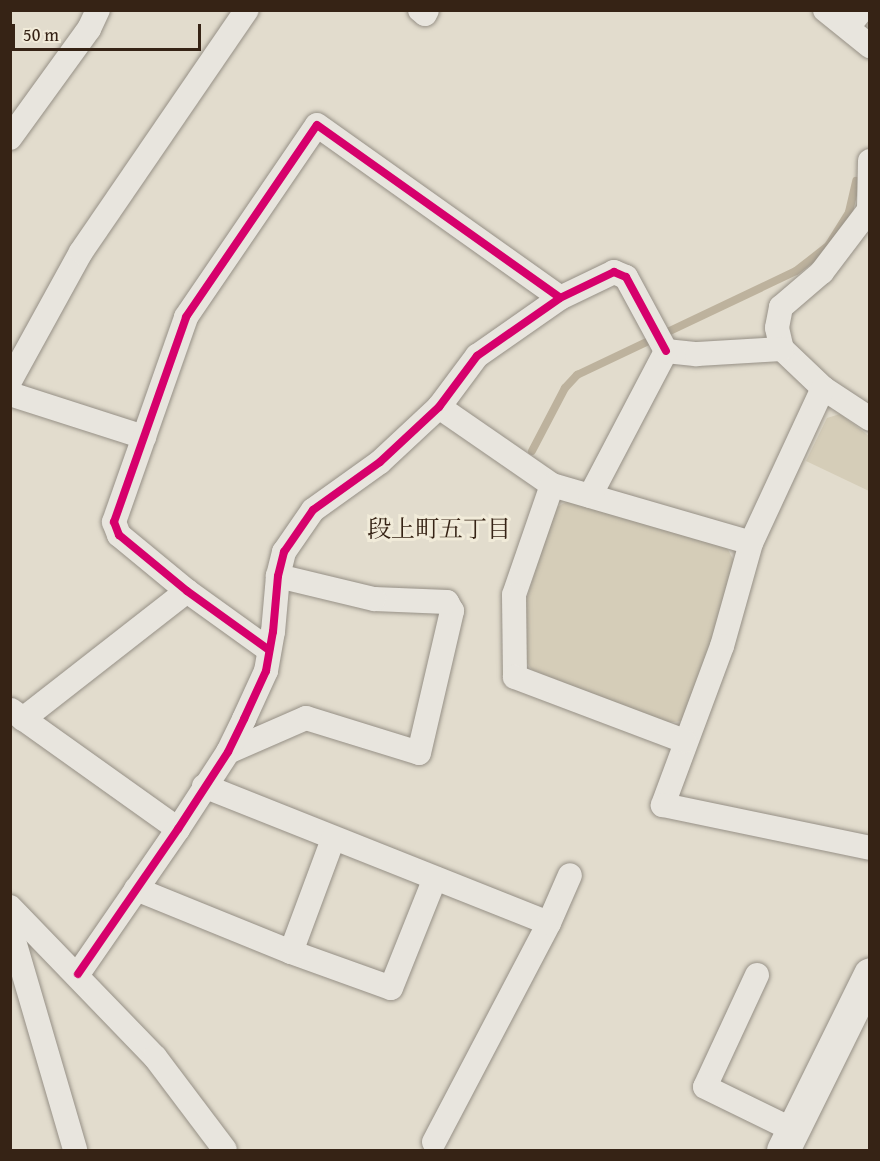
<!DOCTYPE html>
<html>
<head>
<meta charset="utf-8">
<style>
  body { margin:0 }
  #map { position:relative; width:880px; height:1161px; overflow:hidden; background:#e2dccd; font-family:"Gentium Book Plus","Noto Serif JP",serif }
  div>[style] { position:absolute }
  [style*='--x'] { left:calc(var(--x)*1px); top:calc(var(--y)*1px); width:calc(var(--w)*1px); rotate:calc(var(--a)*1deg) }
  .green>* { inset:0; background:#d5cdb8 }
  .stream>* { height:8px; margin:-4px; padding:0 4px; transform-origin:4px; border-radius:4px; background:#bdb29d }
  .roads { filter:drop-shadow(0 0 2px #969086) drop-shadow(0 0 2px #969086) }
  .street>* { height:24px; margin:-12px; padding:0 12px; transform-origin:12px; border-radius:12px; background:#e8e5de }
  .secondary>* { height:33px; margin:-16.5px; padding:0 16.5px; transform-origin:16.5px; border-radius:16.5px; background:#e8e5de }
  .cycleway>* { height:8px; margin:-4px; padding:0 4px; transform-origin:4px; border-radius:4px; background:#d6006c }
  span { translate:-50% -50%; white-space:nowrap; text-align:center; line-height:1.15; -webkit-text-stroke:6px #f1ebd9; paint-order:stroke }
  .neighbourhood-label { font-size:24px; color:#362315 }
  .frame { position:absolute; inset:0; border:12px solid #362315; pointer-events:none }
  .scale { position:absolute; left:12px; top:24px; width:189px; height:27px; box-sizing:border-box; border:3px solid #362315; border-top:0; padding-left:8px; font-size:18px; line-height:21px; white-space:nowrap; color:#362315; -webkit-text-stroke:4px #f1ebd9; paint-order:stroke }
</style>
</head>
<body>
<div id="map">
  <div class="green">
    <div style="clip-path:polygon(840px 414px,869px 436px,869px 491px,806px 461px,827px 418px)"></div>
    <div style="clip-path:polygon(572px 499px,726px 546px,734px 561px,714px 638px,682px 721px,665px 723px,532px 670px,524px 658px,526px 601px,555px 508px)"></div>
  </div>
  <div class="stream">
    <div style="--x:532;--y:451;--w:71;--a:-62.4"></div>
    <div style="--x:565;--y:388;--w:18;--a:-47"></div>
    <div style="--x:577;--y:375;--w:242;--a:-25.4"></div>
    <div style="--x:796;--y:271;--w:41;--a:-38"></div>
    <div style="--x:828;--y:246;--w:40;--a:-58"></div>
    <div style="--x:849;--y:212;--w:32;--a:-77"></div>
  </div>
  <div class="roads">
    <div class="street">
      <div style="--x:420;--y:10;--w:6;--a:39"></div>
      <div style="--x:425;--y:14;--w:4;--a:-63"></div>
      <div style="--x:825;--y:10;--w:58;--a:38.7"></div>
      <div style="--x:848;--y:27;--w:22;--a:-51"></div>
      <div style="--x:10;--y:138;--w:135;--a:-54.1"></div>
      <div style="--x:89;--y:29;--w:21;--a:-65"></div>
      <div style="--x:870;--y:161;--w:49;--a:91.2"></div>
      <div style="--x:869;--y:210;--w:78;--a:127.2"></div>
      <div style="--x:822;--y:272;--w:54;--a:139.5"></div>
      <div style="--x:781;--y:307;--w:21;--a:101"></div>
      <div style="--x:777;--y:328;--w:22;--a:77"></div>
      <div style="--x:782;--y:349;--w:57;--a:43.6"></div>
      <div style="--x:823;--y:388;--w:56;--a:33.4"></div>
      <div style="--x:10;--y:381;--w:147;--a:-61.2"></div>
      <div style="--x:81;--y:252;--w:293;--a:-55.6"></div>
      <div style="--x:823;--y:388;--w:171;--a:114.9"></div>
      <div style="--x:751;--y:543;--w:107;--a:105.7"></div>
      <div style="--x:722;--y:646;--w:170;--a:110.4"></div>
      <div style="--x:663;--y:805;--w:211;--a:11.7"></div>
      <div style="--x:10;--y:394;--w:141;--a:17.8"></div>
      <div style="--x:439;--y:407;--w:137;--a:34.6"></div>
      <div style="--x:552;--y:485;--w:207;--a:16.2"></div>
      <div style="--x:552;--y:485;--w:116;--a:109.1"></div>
      <div style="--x:514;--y:595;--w:82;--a:89.3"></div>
      <div style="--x:515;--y:677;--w:181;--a:20.7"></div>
      <div style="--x:590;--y:496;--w:164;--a:-62.3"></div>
      <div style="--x:666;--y:351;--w:31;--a:6"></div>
      <div style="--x:697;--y:354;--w:85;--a:-3.4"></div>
      <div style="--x:269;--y:650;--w:101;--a:-144.3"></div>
      <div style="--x:187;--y:591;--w:88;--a:-140.5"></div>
      <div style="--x:119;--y:535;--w:14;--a:-111"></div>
      <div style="--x:114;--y:522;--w:217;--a:-70.6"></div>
      <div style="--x:186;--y:317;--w:232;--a:-55.7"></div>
      <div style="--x:317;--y:125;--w:298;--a:35.4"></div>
      <div style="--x:11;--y:710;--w:205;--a:35.5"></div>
      <div style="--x:23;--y:719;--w:208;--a:-38"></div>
      <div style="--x:228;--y:752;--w:85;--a:-23.6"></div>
      <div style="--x:306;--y:718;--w:118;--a:17.2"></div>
      <div style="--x:419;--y:753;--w:146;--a:-76.9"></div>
      <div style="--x:452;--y:611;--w:10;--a:-119"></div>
      <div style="--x:447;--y:602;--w:73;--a:-177.6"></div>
      <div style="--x:374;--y:599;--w:99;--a:-166.5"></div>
      <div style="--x:204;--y:786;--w:371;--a:21.7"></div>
      <div style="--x:136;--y:889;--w:167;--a:22.1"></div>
      <div style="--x:291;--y:952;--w:106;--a:19.8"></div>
      <div style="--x:391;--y:988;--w:118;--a:-68.2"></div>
      <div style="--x:10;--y:907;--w:209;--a:46"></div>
      <div style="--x:155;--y:1057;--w:116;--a:53"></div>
      <div style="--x:10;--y:927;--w:232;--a:73.7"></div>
      <div style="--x:291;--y:952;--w:121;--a:-69.6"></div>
      <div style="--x:78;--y:974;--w:176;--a:-55.4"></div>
      <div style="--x:178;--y:829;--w:92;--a:-57"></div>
      <div style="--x:228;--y:752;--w:37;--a:-64"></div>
      <div style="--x:244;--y:719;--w:53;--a:-65.4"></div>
      <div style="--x:266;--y:671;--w:40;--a:-80"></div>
      <div style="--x:273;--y:632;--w:56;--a:-84.9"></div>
      <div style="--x:278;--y:576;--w:25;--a:-76"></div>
      <div style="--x:284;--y:552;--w:51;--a:-55.4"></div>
      <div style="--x:313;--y:510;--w:82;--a:-35.6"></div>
      <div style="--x:380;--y:462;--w:81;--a:-43"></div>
      <div style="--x:439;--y:407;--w:64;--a:-53.3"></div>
      <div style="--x:477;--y:356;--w:101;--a:-34.9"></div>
      <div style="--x:560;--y:298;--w:60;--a:-25.7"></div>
      <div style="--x:614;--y:272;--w:13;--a:23"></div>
      <div style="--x:626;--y:277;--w:84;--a:61.6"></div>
      <div style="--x:757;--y:975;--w:123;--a:114.9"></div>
      <div style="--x:705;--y:1087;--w:98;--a:26"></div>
      <div style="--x:434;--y:1142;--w:247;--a:-62.3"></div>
      <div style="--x:549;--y:923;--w:52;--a:-66.4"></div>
    </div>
    <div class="secondary">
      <div style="--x:783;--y:1150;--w:196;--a:-63.7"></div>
    </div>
  </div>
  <div class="cycleway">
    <div style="--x:269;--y:650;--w:101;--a:-144.3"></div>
    <div style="--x:187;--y:591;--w:88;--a:-140.5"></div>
    <div style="--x:119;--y:535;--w:14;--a:-111"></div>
    <div style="--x:114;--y:522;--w:217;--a:-70.6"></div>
    <div style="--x:186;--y:317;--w:232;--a:-55.7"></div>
    <div style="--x:317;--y:125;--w:298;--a:35.4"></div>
    <div style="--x:78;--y:974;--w:176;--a:-55.4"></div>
    <div style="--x:178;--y:829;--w:92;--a:-57"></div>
    <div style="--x:228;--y:752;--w:37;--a:-64"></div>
    <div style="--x:244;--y:719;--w:53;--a:-65.4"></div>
    <div style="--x:266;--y:671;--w:40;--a:-80"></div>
    <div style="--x:273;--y:632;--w:56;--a:-84.9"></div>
    <div style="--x:278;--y:576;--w:25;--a:-76"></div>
    <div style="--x:284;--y:552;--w:51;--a:-55.4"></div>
    <div style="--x:313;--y:510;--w:82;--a:-35.6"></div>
    <div style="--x:380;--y:462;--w:81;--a:-43"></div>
    <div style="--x:439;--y:407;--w:64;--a:-53.3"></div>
    <div style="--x:477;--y:356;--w:101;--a:-34.9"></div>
    <div style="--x:560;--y:298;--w:60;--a:-25.7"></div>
    <div style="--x:614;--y:272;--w:13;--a:23"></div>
    <div style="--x:626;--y:277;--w:84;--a:61.6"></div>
  </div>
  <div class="neighbourhood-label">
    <span style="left:439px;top:529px">段上町五丁目</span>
  </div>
  <div class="frame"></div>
  <div class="scale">50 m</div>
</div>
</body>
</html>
